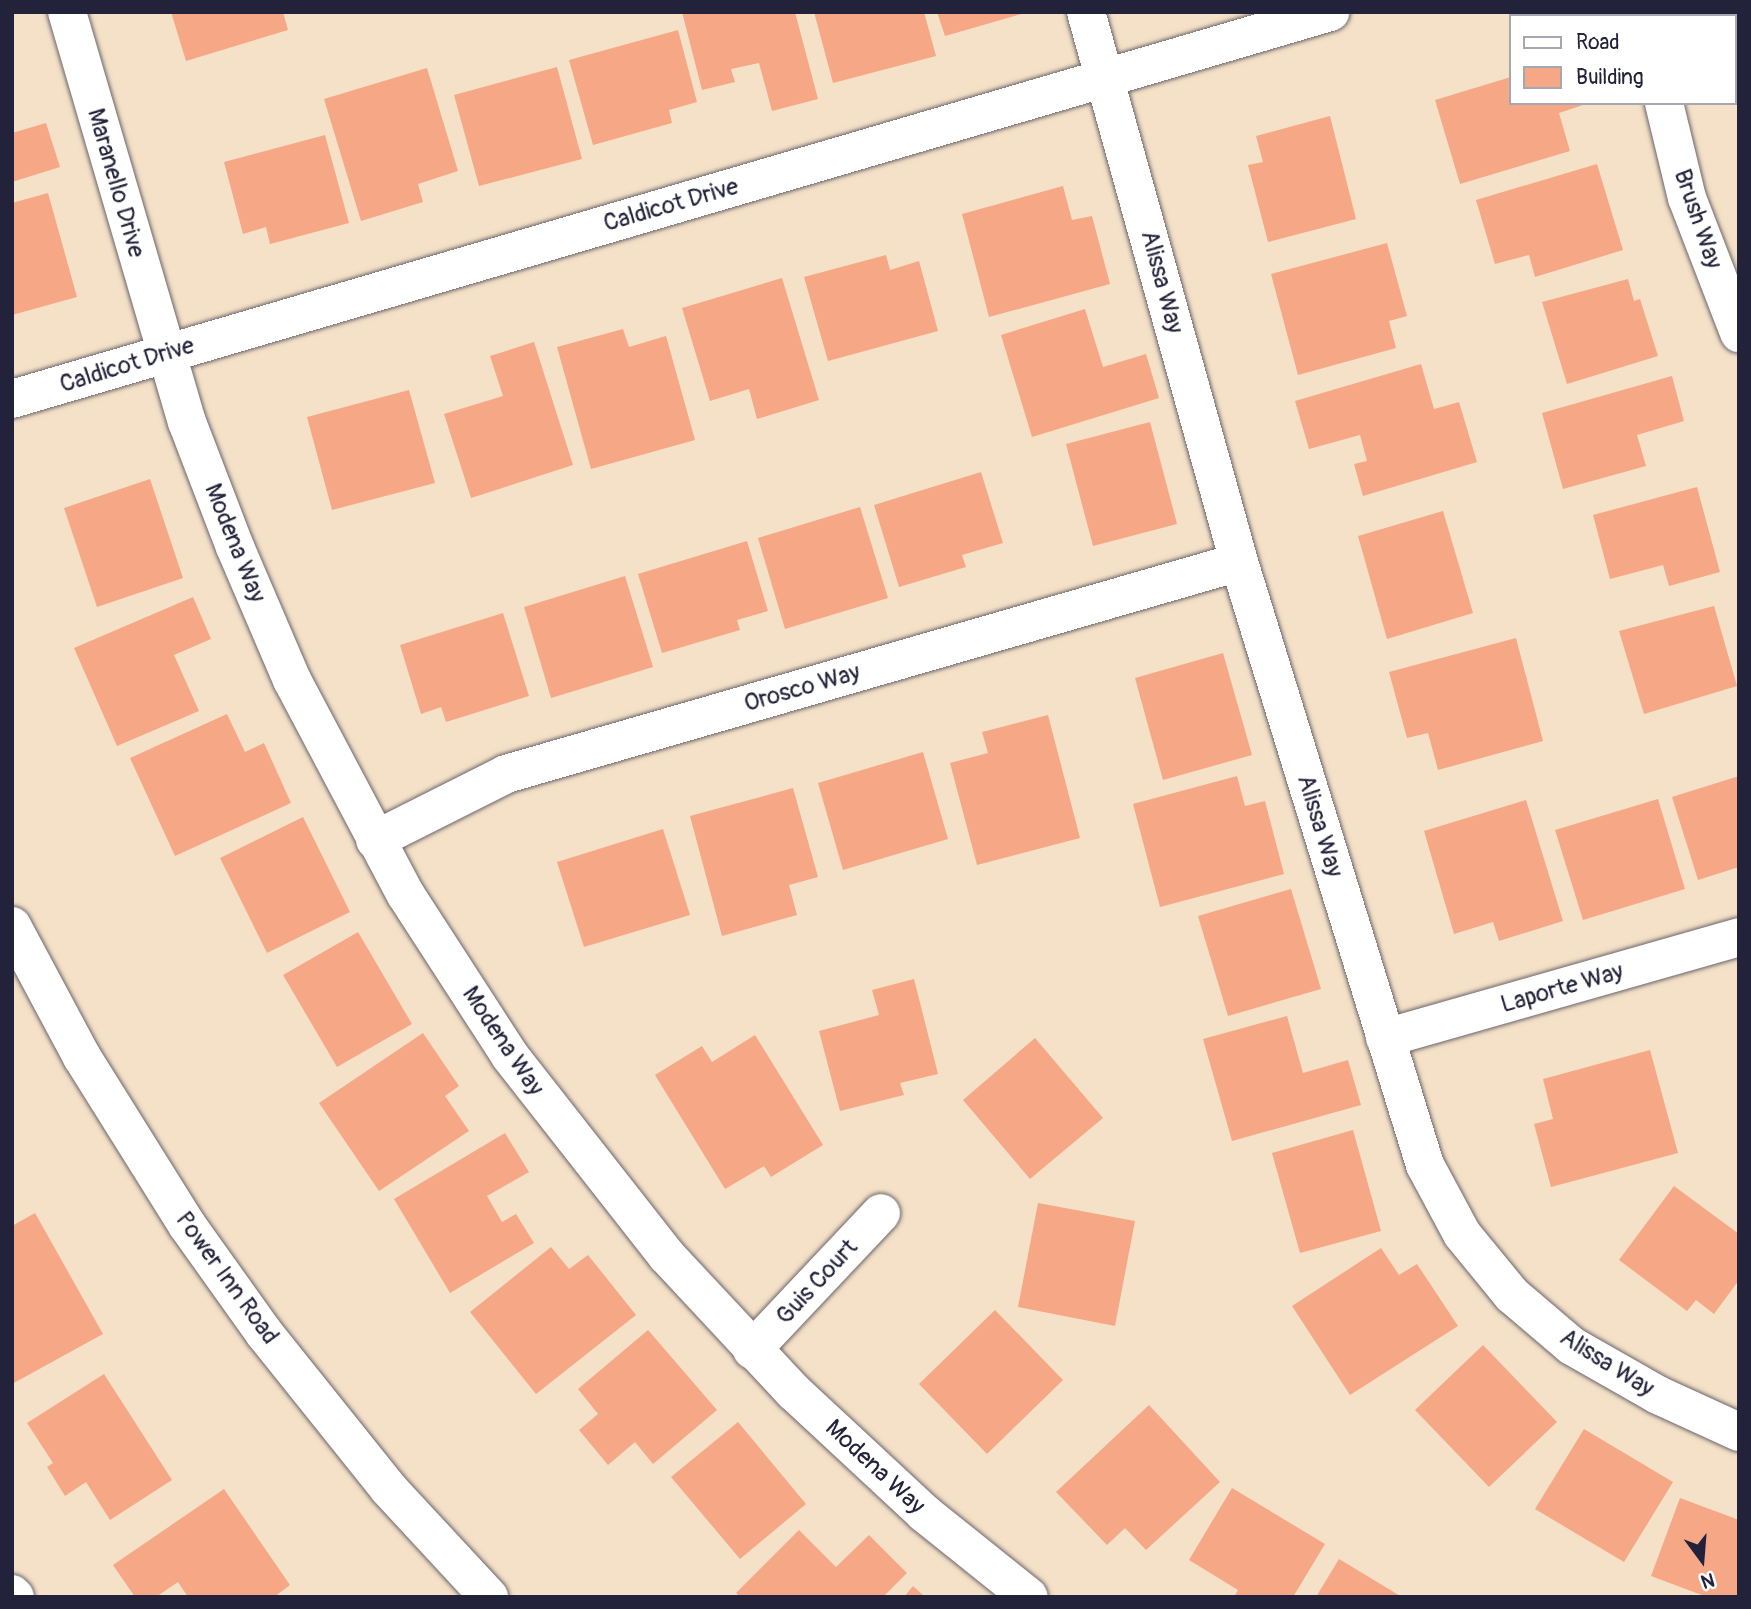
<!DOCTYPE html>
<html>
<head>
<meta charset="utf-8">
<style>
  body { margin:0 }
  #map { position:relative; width:1751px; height:1609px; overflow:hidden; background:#f5e1c7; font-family:Pangolin,sans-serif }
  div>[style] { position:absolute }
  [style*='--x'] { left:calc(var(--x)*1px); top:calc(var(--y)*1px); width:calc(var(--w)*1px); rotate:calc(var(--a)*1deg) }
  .building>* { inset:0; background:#f6a786 }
  .roads { filter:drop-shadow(0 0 2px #6c656c) drop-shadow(0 0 2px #6c656c) }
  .minor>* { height:38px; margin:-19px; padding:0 19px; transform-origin:19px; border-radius:19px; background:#fff }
  .secondary>* { height:38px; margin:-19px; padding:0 19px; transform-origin:19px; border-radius:19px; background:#fff }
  span { translate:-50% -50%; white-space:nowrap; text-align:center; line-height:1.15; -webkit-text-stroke:6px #fff; paint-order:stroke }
  .street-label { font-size:24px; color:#22223b }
  .frame { position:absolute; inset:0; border:14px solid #22223b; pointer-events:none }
  .legend { position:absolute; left:1509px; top:14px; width:228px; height:91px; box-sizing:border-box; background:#fff; border:2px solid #a7a7b1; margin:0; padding:9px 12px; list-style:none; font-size:21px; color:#22223b }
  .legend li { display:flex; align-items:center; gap:14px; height:35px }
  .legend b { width:35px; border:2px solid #a7a7b1 }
  .north { position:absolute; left:1667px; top:1525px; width:70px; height:70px; -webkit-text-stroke:5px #fff; paint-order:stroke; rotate:164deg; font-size:19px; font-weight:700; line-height:28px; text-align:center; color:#22223b }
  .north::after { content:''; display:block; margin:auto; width:24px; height:32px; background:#22223b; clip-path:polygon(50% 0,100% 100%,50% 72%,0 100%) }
</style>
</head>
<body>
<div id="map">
  <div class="building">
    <div style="clip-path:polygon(171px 12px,283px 12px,288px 30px,186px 61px)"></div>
    <div style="clip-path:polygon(682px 12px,795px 12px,818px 99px,772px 111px,759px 63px,731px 69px,735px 82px,702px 90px)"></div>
    <div style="clip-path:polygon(814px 12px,924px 12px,936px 56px,833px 83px)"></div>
    <div style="clip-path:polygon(937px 12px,1024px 12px,1025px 13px,945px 36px)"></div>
    <div style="clip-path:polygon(678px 30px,697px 102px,669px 110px,672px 123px,593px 145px,569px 60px)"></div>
    <div style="clip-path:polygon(557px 67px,582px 159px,479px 186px,454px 95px)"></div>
    <div style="clip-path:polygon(427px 68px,458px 171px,418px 184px,423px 202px,361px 221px,324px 99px)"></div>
    <div style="clip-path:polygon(1511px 77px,1511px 103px,1589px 103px,1559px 113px,1570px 151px,1460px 184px,1435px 100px)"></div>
    <div style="clip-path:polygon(1330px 116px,1356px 219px,1268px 242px,1248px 165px,1263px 162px,1256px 136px)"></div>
    <div style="clip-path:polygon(46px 123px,60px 167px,12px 182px,12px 133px)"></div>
    <div style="clip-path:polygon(325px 135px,349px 223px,270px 244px,266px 227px,243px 234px,224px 162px)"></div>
    <div style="clip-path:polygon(1597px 164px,1623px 250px,1535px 277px,1529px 255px,1495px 264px,1476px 200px)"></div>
    <div style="clip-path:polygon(1063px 186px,1072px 220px,1092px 216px,1110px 284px,989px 317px,962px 214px)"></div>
    <div style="clip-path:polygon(48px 193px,77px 297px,12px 315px,12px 203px)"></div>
    <div style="clip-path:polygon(1387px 243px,1407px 316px,1389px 321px,1396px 348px,1298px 375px,1271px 274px)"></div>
    <div style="clip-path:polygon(886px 255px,890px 270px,919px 261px,938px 331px,828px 361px,804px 277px)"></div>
    <div style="clip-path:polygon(782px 278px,819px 400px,757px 419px,749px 389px,710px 401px,682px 308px)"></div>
    <div style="clip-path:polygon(1628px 279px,1634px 301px,1640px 299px,1658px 356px,1567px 384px,1542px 302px)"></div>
    <div style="clip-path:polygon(1085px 309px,1103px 367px,1146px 354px,1159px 398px,1032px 437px,1001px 335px)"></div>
    <div style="clip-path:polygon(623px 329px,629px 347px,666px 336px,695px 440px,591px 469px,557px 347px)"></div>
    <div style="clip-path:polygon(534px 342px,573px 465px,471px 498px,444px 414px,503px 396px,490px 356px)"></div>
    <div style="clip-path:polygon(1421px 364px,1434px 409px,1459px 402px,1477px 462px,1363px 496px,1354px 464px,1367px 461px,1360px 435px,1309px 449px,1295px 401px)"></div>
    <div style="clip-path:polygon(1672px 376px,1684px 421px,1637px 435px,1646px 466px,1563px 489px,1542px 413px)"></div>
    <div style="clip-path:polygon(409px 390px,435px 483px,332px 510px,307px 417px)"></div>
    <div style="clip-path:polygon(1150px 422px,1177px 524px,1093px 546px,1066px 444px)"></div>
    <div style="clip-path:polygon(981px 472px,1003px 543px,962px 555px,966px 567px,899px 587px,874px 505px)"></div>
    <div style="clip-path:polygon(150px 479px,183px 578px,97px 607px,64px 508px)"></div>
    <div style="clip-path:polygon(1697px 487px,1720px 572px,1669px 586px,1663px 565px,1610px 579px,1593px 515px)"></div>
    <div style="clip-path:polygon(860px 507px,888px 598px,785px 629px,758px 538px)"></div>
    <div style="clip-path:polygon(1443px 511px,1473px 613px,1387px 639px,1358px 536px)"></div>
    <div style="clip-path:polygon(747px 541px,768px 611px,737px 620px,740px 630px,662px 653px,638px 574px)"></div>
    <div style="clip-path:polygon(625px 576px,653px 667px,551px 698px,524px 607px)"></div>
    <div style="clip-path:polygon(193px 597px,211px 639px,174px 655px,199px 711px,117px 746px,74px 648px)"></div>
    <div style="clip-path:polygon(1714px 606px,1737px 686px,1644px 714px,1619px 631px)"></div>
    <div style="clip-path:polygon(503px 613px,529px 696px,446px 722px,441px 707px,421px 714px,400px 645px)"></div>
    <div style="clip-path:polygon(1516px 638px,1543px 741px,1438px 770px,1428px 733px,1407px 738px,1389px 672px)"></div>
    <div style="clip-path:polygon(1223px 653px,1252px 755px,1163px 780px,1135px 678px)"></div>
    <div style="clip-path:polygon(227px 714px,245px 752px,264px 743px,291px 803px,175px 856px,130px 758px)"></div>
    <div style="clip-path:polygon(1048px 715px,1080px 838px,977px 865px,950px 763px,988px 753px,982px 732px)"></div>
    <div style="clip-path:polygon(923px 752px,948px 839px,843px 870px,818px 783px)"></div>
    <div style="clip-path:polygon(1237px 776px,1245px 806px,1265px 801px,1284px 874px,1160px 907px,1133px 804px)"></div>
    <div style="clip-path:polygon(1739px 776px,1739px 867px,1698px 880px,1672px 797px)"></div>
    <div style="clip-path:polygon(793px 788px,818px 877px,789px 885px,797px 915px,722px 936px,690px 816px)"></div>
    <div style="clip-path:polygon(1658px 799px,1685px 889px,1583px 920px,1555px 830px)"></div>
    <div style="clip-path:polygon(1526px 800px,1563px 921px,1499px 941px,1493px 922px,1454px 934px,1424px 831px)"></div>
    <div style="clip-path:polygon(303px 817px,350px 912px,267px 953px,220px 858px)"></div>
    <div style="clip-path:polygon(663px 829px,690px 915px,584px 947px,557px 862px)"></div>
    <div style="clip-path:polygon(1291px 889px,1321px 989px,1228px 1016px,1198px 916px)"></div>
    <div style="clip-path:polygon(358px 932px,412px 1024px,337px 1067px,283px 975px)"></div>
    <div style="clip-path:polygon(914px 979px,938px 1074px,900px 1083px,904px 1095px,840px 1111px,819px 1031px,879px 1015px,872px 990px)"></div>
    <div style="clip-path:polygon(1287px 1016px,1303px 1073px,1348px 1060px,1361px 1105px,1232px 1141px,1203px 1039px)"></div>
    <div style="clip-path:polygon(423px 1033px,459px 1086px,445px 1096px,469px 1131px,379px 1191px,319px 1103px)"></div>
    <div style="clip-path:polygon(755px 1035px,823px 1145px,771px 1177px,764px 1166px,725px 1189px,655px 1075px,702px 1046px,712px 1062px)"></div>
    <div style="clip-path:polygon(1035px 1038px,1103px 1118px,1030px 1179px,963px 1100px)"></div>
    <div style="clip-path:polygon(1650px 1050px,1678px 1153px,1551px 1187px,1534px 1124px,1553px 1119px,1543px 1079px)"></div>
    <div style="clip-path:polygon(1353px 1130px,1381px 1231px,1300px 1253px,1272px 1153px)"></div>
    <div style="clip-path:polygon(505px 1133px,529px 1172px,487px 1196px,502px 1222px,516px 1214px,534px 1243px,450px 1293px,394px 1199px)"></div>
    <div style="clip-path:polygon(1674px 1186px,1739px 1234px,1739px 1280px,1714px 1314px,1696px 1300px,1687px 1311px,1619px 1260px)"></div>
    <div style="clip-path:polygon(1038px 1203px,1135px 1221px,1115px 1326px,1018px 1307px)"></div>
    <div style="clip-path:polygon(35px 1213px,103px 1334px,12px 1384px,12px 1226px)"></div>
    <div style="clip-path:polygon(551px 1247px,569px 1269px,588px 1255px,636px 1315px,536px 1394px,470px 1312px)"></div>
    <div style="clip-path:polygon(1381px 1248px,1399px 1275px,1417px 1264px,1458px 1326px,1350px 1395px,1292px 1306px)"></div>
    <div style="clip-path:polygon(995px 1310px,1063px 1380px,987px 1454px,919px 1384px)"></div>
    <div style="clip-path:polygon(648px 1330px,717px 1410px,653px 1464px,635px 1442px,608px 1465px,579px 1430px,598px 1414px,578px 1389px)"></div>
    <div style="clip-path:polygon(1483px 1345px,1557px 1422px,1489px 1487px,1415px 1410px)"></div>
    <div style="clip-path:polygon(104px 1374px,172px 1480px,110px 1520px,86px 1482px,65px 1496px,47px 1467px,53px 1463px,27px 1423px)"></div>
    <div style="clip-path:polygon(1149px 1405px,1220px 1482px,1146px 1550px,1125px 1528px,1107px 1545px,1056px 1492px)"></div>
    <div style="clip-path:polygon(738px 1422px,806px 1504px,740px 1559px,671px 1477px)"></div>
    <div style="clip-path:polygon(1584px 1429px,1673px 1482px,1624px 1562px,1535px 1509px)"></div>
    <div style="clip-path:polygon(1232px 1488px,1325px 1544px,1293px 1597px,1234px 1597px,1238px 1590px,1189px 1560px)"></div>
    <div style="clip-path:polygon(224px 1489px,290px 1585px,274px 1597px,188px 1597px,178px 1582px,156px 1597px,135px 1597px,113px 1565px)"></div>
    <div style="clip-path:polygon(1680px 1498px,1739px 1520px,1739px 1597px,1707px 1597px,1651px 1576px)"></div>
    <div style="clip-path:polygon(799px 1530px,836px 1567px,869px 1535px,907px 1573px,883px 1597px,740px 1597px,736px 1593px)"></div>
    <div style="clip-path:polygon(1339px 1559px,1402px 1597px,1316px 1597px)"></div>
    <div style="clip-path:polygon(913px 1586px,925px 1597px,904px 1597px)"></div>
  </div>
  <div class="roads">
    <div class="minor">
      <div style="--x:67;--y:12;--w:427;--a:73.7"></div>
      <div style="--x:187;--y:422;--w:134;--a:69"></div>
      <div style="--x:235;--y:547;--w:145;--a:66.8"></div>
      <div style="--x:292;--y:680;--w:243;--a:62.1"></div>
      <div style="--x:406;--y:895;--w:192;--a:57.1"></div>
      <div style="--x:510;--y:1056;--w:254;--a:51.9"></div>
      <div style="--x:667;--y:1256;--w:186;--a:47"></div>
      <div style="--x:794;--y:1392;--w:178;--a:42.9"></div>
      <div style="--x:924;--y:1513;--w:134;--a:38.7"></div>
      <div style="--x:1086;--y:12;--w:571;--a:74.45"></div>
      <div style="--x:1239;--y:562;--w:631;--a:72.86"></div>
      <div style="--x:1425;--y:1165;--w:78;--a:61.8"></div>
      <div style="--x:1462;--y:1234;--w:79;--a:50.7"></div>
      <div style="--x:1512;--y:1295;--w:79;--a:40.4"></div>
      <div style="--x:1572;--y:1346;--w:99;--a:29.7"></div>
      <div style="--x:1658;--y:1395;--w:89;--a:24.6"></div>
      <div style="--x:1649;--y:12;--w:4;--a:90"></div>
      <div style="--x:1664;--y:103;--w:98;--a:76.4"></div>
      <div style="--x:1687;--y:198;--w:145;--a:68.9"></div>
      <div style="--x:12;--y:399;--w:1374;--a:-16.36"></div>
      <div style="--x:375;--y:840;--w:147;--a:-26.7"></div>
      <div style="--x:506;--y:774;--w:763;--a:-16.13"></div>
      <div style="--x:1385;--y:1038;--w:368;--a:-15.9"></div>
      <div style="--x:752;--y:1350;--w:188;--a:-46.7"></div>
      <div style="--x:12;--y:1594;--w:4;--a:45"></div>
    </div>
    <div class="secondary">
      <div style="--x:12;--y:926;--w:149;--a:61.9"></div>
      <div style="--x:82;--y:1057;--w:198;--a:58"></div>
      <div style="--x:187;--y:1225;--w:133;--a:54.5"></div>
      <div style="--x:264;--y:1333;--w:198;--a:51.3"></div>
      <div style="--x:388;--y:1488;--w:149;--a:47.2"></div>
    </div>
  </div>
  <div class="street-label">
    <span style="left:116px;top:183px;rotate:74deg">Maranello Drive</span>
    <span style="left:671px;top:205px;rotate:-16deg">Caldicot Drive</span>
    <span style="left:1698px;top:219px;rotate:71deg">Brush Way</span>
    <span style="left:1162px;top:282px;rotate:75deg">Alissa Way</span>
    <span style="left:127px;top:365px;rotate:-17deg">Caldicot Drive</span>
    <span style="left:235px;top:543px;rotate:68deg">Modena Way</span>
    <span style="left:802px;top:688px;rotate:-16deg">Orosco Way</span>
    <span style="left:1320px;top:826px;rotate:73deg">Alissa Way</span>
    <span style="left:1562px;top:988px;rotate:-16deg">Laporte Way</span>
    <span style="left:503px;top:1041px;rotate:56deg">Modena Way</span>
    <span style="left:227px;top:1278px;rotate:54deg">Power Inn Road</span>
    <span style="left:817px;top:1282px;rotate:-47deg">Guis Court</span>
    <span style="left:1607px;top:1363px;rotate:32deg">Alissa Way</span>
    <span style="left:875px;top:1467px;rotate:43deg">Modena Way</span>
  </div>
  <div class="frame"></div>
  <ul class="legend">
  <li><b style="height:9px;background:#fff"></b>Road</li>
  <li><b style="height:19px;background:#f6a786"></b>Building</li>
  </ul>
  <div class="north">N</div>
</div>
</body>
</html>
